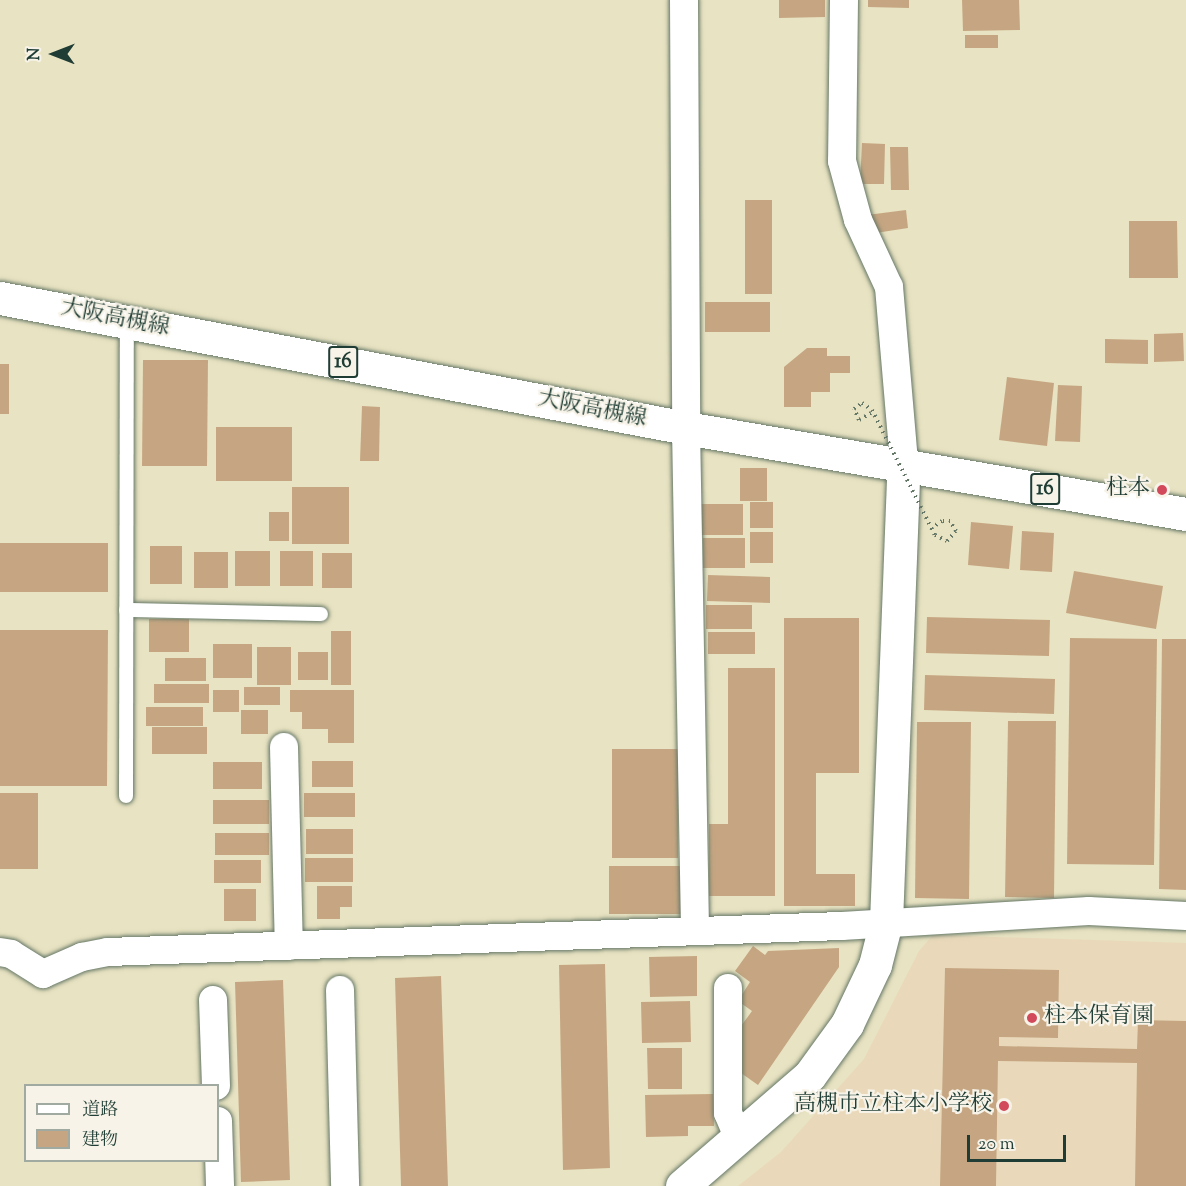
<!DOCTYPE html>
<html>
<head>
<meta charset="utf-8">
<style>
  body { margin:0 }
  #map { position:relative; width:1186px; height:1186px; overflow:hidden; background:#e8e3c2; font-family:"Sorts Mill Goudy","Noto Serif JP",serif }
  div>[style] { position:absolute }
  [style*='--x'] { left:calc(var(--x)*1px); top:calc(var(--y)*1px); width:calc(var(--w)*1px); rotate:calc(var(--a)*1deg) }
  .built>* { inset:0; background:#e9d9ba }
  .building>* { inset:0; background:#c6a682 }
  .roads { filter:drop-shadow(0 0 2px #657766) drop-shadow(0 0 2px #657766) }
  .service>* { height:14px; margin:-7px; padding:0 7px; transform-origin:7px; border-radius:7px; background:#fff }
  .minor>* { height:28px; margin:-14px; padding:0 14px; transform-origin:14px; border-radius:14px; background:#fff }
  .tertiary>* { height:33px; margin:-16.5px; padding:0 16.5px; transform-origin:16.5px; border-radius:16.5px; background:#fff }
  .primary>* { height:33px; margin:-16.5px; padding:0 16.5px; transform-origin:16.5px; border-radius:16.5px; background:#fff }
  .path-bridge>* { height:4px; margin-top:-2px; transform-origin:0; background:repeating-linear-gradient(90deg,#657766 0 1.5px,transparent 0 6px) }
  .dots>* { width:16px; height:16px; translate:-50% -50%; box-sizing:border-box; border:3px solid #f7f3e8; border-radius:50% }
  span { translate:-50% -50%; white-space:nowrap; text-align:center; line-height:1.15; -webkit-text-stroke:4.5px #f7f3e8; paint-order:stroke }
  .shield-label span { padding:2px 4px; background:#f7f3e8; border:2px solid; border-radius:4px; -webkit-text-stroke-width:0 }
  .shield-label { font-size:21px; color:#1f3d34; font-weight:700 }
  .street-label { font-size:22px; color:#1f3d34 }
  .poi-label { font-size:22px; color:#1f3d34 }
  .right { translate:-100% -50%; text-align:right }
  .left { translate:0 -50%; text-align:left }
  .legend { position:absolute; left:24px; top:1084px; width:195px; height:78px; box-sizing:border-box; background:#f7f3e8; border:2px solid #a1aaa0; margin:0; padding:8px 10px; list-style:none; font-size:18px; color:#1f3d34 }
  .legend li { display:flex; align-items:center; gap:12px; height:30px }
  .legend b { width:30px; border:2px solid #a1aaa0 }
  .north { position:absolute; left:24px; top:24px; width:60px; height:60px; -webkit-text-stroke:4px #f7f3e8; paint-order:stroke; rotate:270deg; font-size:16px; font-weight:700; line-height:24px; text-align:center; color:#1f3d34 }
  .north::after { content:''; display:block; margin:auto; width:21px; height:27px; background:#1f3d34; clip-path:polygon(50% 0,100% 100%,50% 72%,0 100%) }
  .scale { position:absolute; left:967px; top:1135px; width:99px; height:27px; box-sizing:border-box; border:3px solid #1f3d34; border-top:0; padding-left:8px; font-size:18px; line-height:21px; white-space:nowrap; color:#1f3d34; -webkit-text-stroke:4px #f7f3e8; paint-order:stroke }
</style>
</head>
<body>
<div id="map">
  <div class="built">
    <div style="clip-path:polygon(933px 935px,1186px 943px,1186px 1186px,738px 1186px,781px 1152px,864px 1059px,919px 951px)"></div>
  </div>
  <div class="building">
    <div style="clip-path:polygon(779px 0,825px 0,825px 17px,779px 18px)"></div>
    <div style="clip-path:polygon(868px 0,909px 0,909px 8px,868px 7px)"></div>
    <div style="clip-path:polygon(962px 0,1019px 0,1020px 30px,963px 31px)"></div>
    <div style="clip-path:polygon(965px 35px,998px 35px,998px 48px,965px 48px)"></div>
    <div style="clip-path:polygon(862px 143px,885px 144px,884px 184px,860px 184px)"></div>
    <div style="clip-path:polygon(890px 147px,908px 147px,909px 190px,891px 190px)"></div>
    <div style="clip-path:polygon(745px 200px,772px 200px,772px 294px,745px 294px)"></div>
    <div style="clip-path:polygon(906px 210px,908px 228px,869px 234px,867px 215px)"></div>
    <div style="clip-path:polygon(1129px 221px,1177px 221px,1178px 278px,1129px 278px)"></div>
    <div style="clip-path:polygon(705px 302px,770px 302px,770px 332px,705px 332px)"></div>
    <div style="clip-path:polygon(1183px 333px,1184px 361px,1154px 362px,1154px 334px)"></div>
    <div style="clip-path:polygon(1105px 339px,1148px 340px,1148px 364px,1105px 363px)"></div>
    <div style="clip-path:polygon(807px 348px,827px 348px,827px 356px,850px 356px,850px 373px,830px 373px,830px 392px,811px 392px,811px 407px,784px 407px,784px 367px)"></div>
    <div style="clip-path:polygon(143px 360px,208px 360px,207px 466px,142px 466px)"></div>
    <div style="clip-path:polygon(0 364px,9px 364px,9px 414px,0 414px)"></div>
    <div style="clip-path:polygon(1007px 377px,1054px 383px,1047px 446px,999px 440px)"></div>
    <div style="clip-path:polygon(1058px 385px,1082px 386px,1080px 442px,1055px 441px)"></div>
    <div style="clip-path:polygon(362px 406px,380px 407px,379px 461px,360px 461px)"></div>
    <div style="clip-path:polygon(216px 427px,292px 427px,292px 481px,216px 481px)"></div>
    <div style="clip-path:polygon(740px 468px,767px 468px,767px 501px,740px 501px)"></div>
    <div style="clip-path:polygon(292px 487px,349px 487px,349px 544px,292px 544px)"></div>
    <div style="clip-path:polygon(750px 502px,773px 502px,773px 528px,750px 528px)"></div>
    <div style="clip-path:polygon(699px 504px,743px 504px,743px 535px,699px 535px)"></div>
    <div style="clip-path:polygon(269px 512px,289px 512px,289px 541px,269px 541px)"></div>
    <div style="clip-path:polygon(971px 522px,1013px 526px,1009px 569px,968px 565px)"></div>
    <div style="clip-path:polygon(1022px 531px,1054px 533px,1052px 572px,1020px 570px)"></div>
    <div style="clip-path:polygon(750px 532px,773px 532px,773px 563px,750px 563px)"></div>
    <div style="clip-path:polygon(703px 538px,745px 538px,745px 568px,703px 568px)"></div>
    <div style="clip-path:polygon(0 543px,108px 543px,108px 592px,0 592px)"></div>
    <div style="clip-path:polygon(150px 546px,182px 546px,182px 584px,150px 584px)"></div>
    <div style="clip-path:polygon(235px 551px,270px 551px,270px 586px,235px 586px)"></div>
    <div style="clip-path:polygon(280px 551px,313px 551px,313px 586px,280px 586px)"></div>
    <div style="clip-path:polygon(194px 552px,228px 552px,228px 588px,194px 588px)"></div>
    <div style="clip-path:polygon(322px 553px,352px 553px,352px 588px,322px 588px)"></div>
    <div style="clip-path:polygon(1074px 571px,1163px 586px,1156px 629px,1066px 613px)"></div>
    <div style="clip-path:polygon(708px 575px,770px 577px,770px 603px,707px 601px)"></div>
    <div style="clip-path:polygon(706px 605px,752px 605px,752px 629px,706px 629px)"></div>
    <div style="clip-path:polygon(927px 617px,1050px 620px,1049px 656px,926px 653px)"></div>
    <div style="clip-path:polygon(784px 618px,859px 618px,859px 773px,816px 773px,816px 874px,855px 874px,855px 906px,784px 906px)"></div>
    <div style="clip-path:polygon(149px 619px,189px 619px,189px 652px,149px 652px)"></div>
    <div style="clip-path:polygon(0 630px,108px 630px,107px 786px,0 786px)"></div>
    <div style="clip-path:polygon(331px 631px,351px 631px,351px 685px,331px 685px)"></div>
    <div style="clip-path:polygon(708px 632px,755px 632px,755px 654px,708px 654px)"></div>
    <div style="clip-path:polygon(1070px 638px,1157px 639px,1154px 865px,1067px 864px)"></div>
    <div style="clip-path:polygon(1162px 639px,1186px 639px,1186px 890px,1159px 889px)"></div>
    <div style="clip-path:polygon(213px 644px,252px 644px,252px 678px,213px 678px)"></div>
    <div style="clip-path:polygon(257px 647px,291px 647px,291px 685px,257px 685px)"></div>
    <div style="clip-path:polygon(298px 652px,328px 652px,328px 680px,298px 680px)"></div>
    <div style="clip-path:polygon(165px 658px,206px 658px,206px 681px,165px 681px)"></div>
    <div style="clip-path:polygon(728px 668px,775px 668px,775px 896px,709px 896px,709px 824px,728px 824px)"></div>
    <div style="clip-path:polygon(925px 675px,1055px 679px,1054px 714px,924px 710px)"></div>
    <div style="clip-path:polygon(154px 684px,209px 684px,209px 703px,154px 703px)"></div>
    <div style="clip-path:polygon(244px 687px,280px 687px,280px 705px,244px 705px)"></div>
    <div style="clip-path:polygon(213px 690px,239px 690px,239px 712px,213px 712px)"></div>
    <div style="clip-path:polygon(290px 690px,354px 690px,354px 743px,328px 743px,328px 729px,302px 729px,302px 712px,290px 712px)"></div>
    <div style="clip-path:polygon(146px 707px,203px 707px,203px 726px,146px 726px)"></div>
    <div style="clip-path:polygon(241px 710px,268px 710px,268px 734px,241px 734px)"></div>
    <div style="clip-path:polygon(1008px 721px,1056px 721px,1054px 898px,1005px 897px)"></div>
    <div style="clip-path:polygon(917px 722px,971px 722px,969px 899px,915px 898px)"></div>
    <div style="clip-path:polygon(152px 727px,207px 727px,207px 754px,152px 754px)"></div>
    <div style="clip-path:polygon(612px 749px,678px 749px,678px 858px,612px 858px)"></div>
    <div style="clip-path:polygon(312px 761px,353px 761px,353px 787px,312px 787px)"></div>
    <div style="clip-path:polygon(213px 762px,262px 762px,262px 789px,213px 789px)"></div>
    <div style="clip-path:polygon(0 793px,38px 793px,38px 869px,0 869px)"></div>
    <div style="clip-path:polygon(304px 793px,355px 793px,355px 817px,304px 817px)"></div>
    <div style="clip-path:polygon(213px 800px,269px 800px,269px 824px,213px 824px)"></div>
    <div style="clip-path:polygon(306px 829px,353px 829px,353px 854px,306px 854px)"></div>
    <div style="clip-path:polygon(215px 833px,269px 833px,269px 855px,215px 855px)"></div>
    <div style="clip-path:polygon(305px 858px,353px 858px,353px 882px,305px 882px)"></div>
    <div style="clip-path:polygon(214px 860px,261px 860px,261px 883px,214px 883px)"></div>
    <div style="clip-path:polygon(609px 866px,681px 866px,681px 914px,609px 914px)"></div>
    <div style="clip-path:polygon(317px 886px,352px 886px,352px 907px,340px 907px,340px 919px,317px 919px)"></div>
    <div style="clip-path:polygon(224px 889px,256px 889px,256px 921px,224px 921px)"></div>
    <div style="clip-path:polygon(753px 946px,765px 955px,768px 951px,839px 948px,839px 967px,758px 1085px,741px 1073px,736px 1033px,752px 1011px,738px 1001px,750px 982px,735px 971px)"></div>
    <div style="clip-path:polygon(697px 956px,697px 996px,650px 997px,649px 957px)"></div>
    <div style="clip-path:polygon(605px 964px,610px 1168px,563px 1170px,559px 965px)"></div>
    <div style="clip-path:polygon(945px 968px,1059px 970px,1058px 1038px,999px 1037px,999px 1046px,1137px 1049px,1138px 1020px,1186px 1021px,1186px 1186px,1135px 1186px,1137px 1063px,998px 1061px,996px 1186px,940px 1186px)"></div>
    <div style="clip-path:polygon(441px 976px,448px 1186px,401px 1186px,395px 978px)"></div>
    <div style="clip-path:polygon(283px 980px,290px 1180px,241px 1182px,235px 982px)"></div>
    <div style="clip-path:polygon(690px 1001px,691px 1042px,642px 1043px,641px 1002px)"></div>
    <div style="clip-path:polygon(647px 1048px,682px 1048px,682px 1089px,648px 1089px)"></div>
    <div style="clip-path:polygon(713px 1094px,714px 1126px,688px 1126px,688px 1136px,646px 1137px,645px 1095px)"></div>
  </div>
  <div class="roads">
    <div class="service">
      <div style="--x:126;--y:610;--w:195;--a:1.2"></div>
      <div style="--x:126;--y:796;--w:473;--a:-89.9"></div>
    </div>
    <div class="minor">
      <div style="--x:684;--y:0;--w:428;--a:89.7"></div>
      <div style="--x:686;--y:428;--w:503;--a:88.97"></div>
      <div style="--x:844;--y:0;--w:161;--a:90.7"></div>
      <div style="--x:842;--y:161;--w:61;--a:74.8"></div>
      <div style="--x:858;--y:220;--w:74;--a:65.2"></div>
      <div style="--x:889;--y:287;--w:177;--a:85.1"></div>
      <div style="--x:284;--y:747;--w:199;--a:88.6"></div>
      <div style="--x:0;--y:952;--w:11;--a:10"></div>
      <div style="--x:11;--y:954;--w:38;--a:32"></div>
      <div style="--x:43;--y:974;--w:43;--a:-23.6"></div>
      <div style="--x:82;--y:957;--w:26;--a:-11"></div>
      <div style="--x:108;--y:952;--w:734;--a:-2.03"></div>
      <div style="--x:842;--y:926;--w:247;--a:-3.5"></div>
      <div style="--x:1089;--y:911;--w:97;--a:3"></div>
      <div style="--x:728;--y:988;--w:125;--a:90"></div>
      <div style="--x:728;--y:1113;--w:28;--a:67"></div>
      <div style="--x:340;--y:990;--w:196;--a:88.5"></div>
      <div style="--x:213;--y:1000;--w:86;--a:88"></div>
      <div style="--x:218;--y:1121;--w:65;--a:88.2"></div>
    </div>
    <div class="tertiary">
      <div style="--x:682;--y:1186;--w:169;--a:-40.9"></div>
      <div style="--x:810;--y:1075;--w:63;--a:-54"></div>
      <div style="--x:847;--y:1024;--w:65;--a:-64.6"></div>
      <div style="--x:875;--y:965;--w:44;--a:-75.7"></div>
      <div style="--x:886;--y:922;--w:459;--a:-87.8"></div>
    </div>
    <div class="primary">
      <div style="--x:0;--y:298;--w:698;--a:10.73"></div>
      <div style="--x:686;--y:428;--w:507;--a:9.76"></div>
    </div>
  </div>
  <div class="path-bridge">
    <div style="--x:871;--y:413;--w:14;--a:150"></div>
    <div style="--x:859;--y:420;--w:12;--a:-114"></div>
    <div style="--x:854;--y:409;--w:10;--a:-37"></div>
    <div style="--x:862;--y:403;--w:12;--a:35"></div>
    <div style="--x:872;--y:410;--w:140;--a:63.3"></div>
    <div style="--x:935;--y:535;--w:13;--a:27"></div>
    <div style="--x:947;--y:541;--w:13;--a:-48"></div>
    <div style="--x:956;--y:531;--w:12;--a:-121"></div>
    <div style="--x:950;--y:521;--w:8;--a:180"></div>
    <div style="--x:942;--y:521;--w:11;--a:146"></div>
  </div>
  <div class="dots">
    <div style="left:1162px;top:490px;background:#d1495b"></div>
    <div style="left:1032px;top:1018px;background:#d1495b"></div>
    <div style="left:1004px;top:1106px;background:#d1495b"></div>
  </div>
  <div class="shield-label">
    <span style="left:343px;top:362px">16</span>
    <span style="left:1045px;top:489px">16</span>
  </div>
  <div class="street-label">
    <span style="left:115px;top:319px;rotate:11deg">大阪高槻線</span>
    <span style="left:592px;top:410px;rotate:11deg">大阪高槻線</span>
  </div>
  <div class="poi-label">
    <span class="right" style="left:1150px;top:490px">柱本</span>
    <span class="left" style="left:1044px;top:1018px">柱本保育園</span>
    <span class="right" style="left:992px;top:1106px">高槻市立柱本小学校</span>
  </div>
  <ul class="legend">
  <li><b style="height:8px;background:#fff"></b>道路</li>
  <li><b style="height:16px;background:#c6a682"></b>建物</li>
  </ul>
  <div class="north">N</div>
  <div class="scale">20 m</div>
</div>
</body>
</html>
